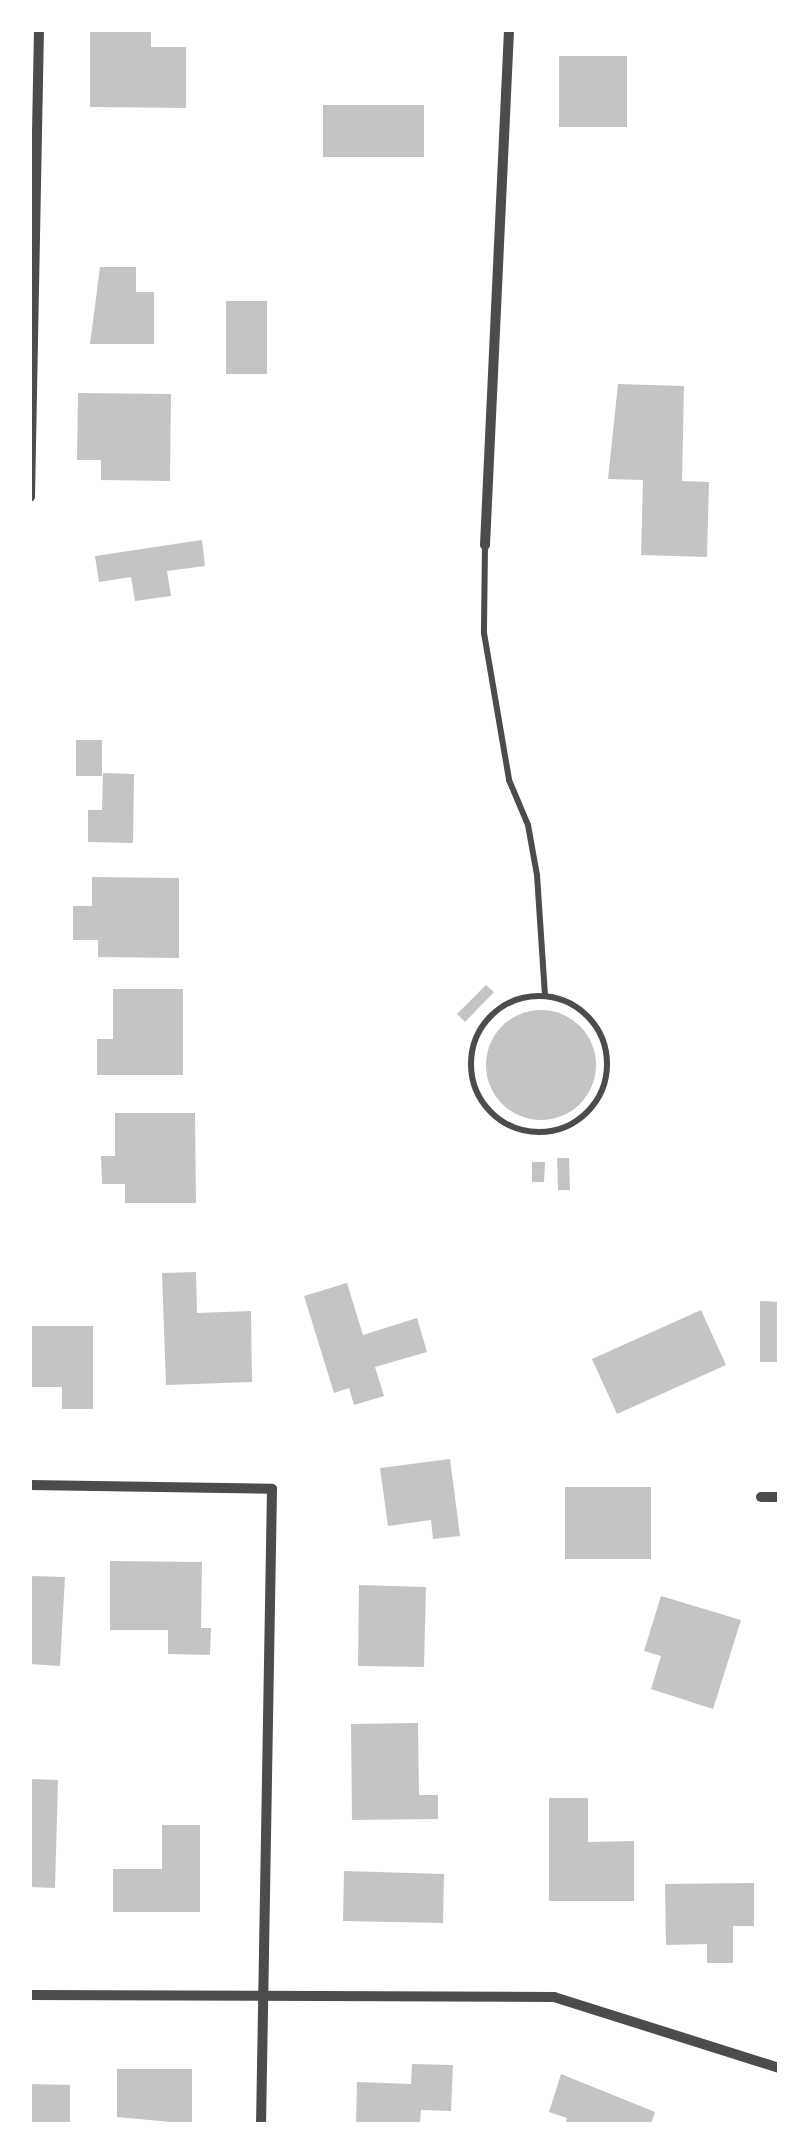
<!DOCTYPE html>
<html>
<head>
<meta charset="utf-8">
<style>
  body { margin:0 }
  #map { position:relative; width:809px; height:2154px; overflow:hidden; background:#fff; font-family:Helvetica,sans-serif }
  div>[style] { position:absolute }
  [style*='--x'] { left:calc(var(--x)*1px); top:calc(var(--y)*1px); width:calc(var(--w)*1px); rotate:calc(var(--a)*1deg) }
  .building>* { inset:0; background:#c4c4c4 }
  .round { border-radius:50% }
  .service>* { height:6px; margin:-3px; padding:0 3px; transform-origin:3px; border-radius:3px; background:#4c4c4c }
  .service>.ring { margin:-3px; padding:0; box-sizing:content-box; background:none; border:6px solid #4c4c4c; border-radius:50% }
  .minor>* { height:10px; margin:-5px; padding:0 5px; transform-origin:5px; border-radius:5px; background:#4c4c4c }
  span { translate:-50% -50%; white-space:nowrap; text-align:center; line-height:1.15; -webkit-text-stroke:10px #fff; paint-order:stroke }
  .frame { position:absolute; inset:0; border:32px solid #fff; pointer-events:none }
</style>
</head>
<body>
<div id="map">
  <div class="building">
    <div style="clip-path:polygon(90px 30px,151px 30px,151px 47px,186px 47px,186px 108px,90px 107px)"></div>
    <div style="clip-path:polygon(559px 56px,627px 56px,627px 127px,559px 127px)"></div>
    <div style="clip-path:polygon(323px 105px,424px 105px,424px 157px,323px 157px)"></div>
    <div style="clip-path:polygon(100px 267px,136px 267px,136px 292px,154px 292px,154px 344px,90px 344px)"></div>
    <div style="clip-path:polygon(226px 301px,267px 301px,267px 374px,226px 374px)"></div>
    <div style="clip-path:polygon(618px 384px,684px 386px,682px 481px,709px 482px,707px 557px,641px 555px,643px 480px,608px 479px)"></div>
    <div style="clip-path:polygon(78px 393px,171px 394px,170px 481px,101px 480px,101px 460px,77px 460px)"></div>
    <div style="clip-path:polygon(202px 540px,205px 566px,167px 571px,171px 596px,135px 601px,131px 577px,99px 582px,95px 556px)"></div>
    <div style="clip-path:polygon(76px 740px,102px 740px,102px 776px,76px 776px)"></div>
    <div style="clip-path:polygon(103px 773px,134px 774px,133px 843px,88px 842px,88px 810px,102px 810px)"></div>
    <div style="clip-path:polygon(92px 877px,179px 878px,179px 958px,98px 957px,98px 940px,73px 940px,73px 906px,92px 906px)"></div>
    <div style="clip-path:polygon(486px 985px,494px 992px,465px 1022px,457px 1014px)"></div>
    <div style="clip-path:polygon(113px 989px,183px 989px,183px 1075px,97px 1075px,97px 1039px,113px 1039px)"></div>
    <div class="round" style="left:486px;top:1010px;width:110px;height:110px"></div>
    <div style="clip-path:polygon(115px 1113px,195px 1113px,196px 1203px,125px 1203px,125px 1184px,102px 1184px,101px 1156px,115px 1156px)"></div>
    <div style="clip-path:polygon(557px 1158px,569px 1158px,570px 1190px,558px 1190px)"></div>
    <div style="clip-path:polygon(532px 1162px,545px 1162px,544px 1182px,532px 1182px)"></div>
    <div style="clip-path:polygon(196px 1272px,197px 1313px,251px 1311px,252px 1382px,166px 1385px,162px 1273px)"></div>
    <div style="clip-path:polygon(347px 1283px,363px 1335px,417px 1318px,427px 1352px,375px 1367px,384px 1396px,354px 1405px,349px 1388px,334px 1393px,304px 1296px)"></div>
    <div style="clip-path:polygon(760px 1301px,779px 1302px,779px 1362px,760px 1362px)"></div>
    <div style="clip-path:polygon(701px 1310px,726px 1365px,617px 1414px,592px 1359px)"></div>
    <div style="clip-path:polygon(30px 1326px,93px 1326px,93px 1409px,62px 1409px,62px 1387px,30px 1387px)"></div>
    <div style="clip-path:polygon(450px 1459px,460px 1536px,433px 1539px,431px 1520px,388px 1526px,380px 1468px)"></div>
    <div style="clip-path:polygon(565px 1487px,651px 1487px,651px 1559px,565px 1559px)"></div>
    <div style="clip-path:polygon(110px 1561px,202px 1562px,201px 1628px,211px 1628px,210px 1655px,168px 1654px,168px 1630px,110px 1630px)"></div>
    <div style="clip-path:polygon(32px 1576px,65px 1577px,60px 1666px,30px 1664px)"></div>
    <div style="clip-path:polygon(359px 1585px,426px 1587px,424px 1667px,358px 1666px)"></div>
    <div style="clip-path:polygon(661px 1596px,741px 1620px,713px 1709px,651px 1689px,661px 1656px,644px 1651px)"></div>
    <div style="clip-path:polygon(418px 1723px,419px 1795px,438px 1795px,438px 1819px,352px 1820px,351px 1724px)"></div>
    <div style="clip-path:polygon(30px 1779px,58px 1780px,55px 1888px,30px 1887px)"></div>
    <div style="clip-path:polygon(549px 1798px,588px 1798px,588px 1842px,634px 1841px,634px 1901px,549px 1901px)"></div>
    <div style="clip-path:polygon(162px 1825px,200px 1825px,200px 1912px,113px 1912px,113px 1869px,162px 1869px)"></div>
    <div style="clip-path:polygon(344px 1871px,444px 1874px,443px 1923px,343px 1921px)"></div>
    <div style="clip-path:polygon(754px 1883px,754px 1926px,733px 1926px,733px 1963px,707px 1963px,707px 1944px,666px 1945px,665px 1884px)"></div>
    <div style="clip-path:polygon(412px 2064px,453px 2065px,451px 2111px,421px 2110px,420px 2124px,356px 2124px,357px 2082px,411px 2084px)"></div>
    <div style="clip-path:polygon(117px 2069px,192px 2069px,192px 2124px,117px 2117px)"></div>
    <div style="clip-path:polygon(561px 2074px,655px 2112px,651px 2124px,565px 2124px,567px 2118px,549px 2112px)"></div>
    <div style="clip-path:polygon(30px 2084px,70px 2085px,70px 2124px,30px 2124px)"></div>
  </div>
  <div class="service">
    <div style="--x:485;--y:545;--w:88;--a:90.7"></div>
    <div style="--x:484;--y:633;--w:149;--a:80.3"></div>
    <div style="--x:509;--y:780;--w:49;--a:67.1"></div>
    <div style="--x:528;--y:825;--w:51;--a:79.8"></div>
    <div style="--x:537;--y:875;--w:121;--a:86.2"></div>
    <div class="ring" style="left:471px;top:996px;width:130px;height:130px"></div>
  </div>
  <div class="minor">
    <div style="--x:30;--y:497;--w:467;--a:-88.9"></div>
    <div style="--x:485;--y:545;--w:516;--a:-87.33"></div>
    <div style="--x:30;--y:1485;--w:242;--a:0.9"></div>
    <div style="--x:272;--y:1489;--w:635;--a:90.99"></div>
    <div style="--x:761;--y:1497;--w:18;--a:0"></div>
    <div style="--x:30;--y:1995;--w:524;--a:0.22"></div>
    <div style="--x:554;--y:1997;--w:236;--a:17.5"></div>
  </div>
  <div class="frame"></div>
</div>
</body>
</html>
